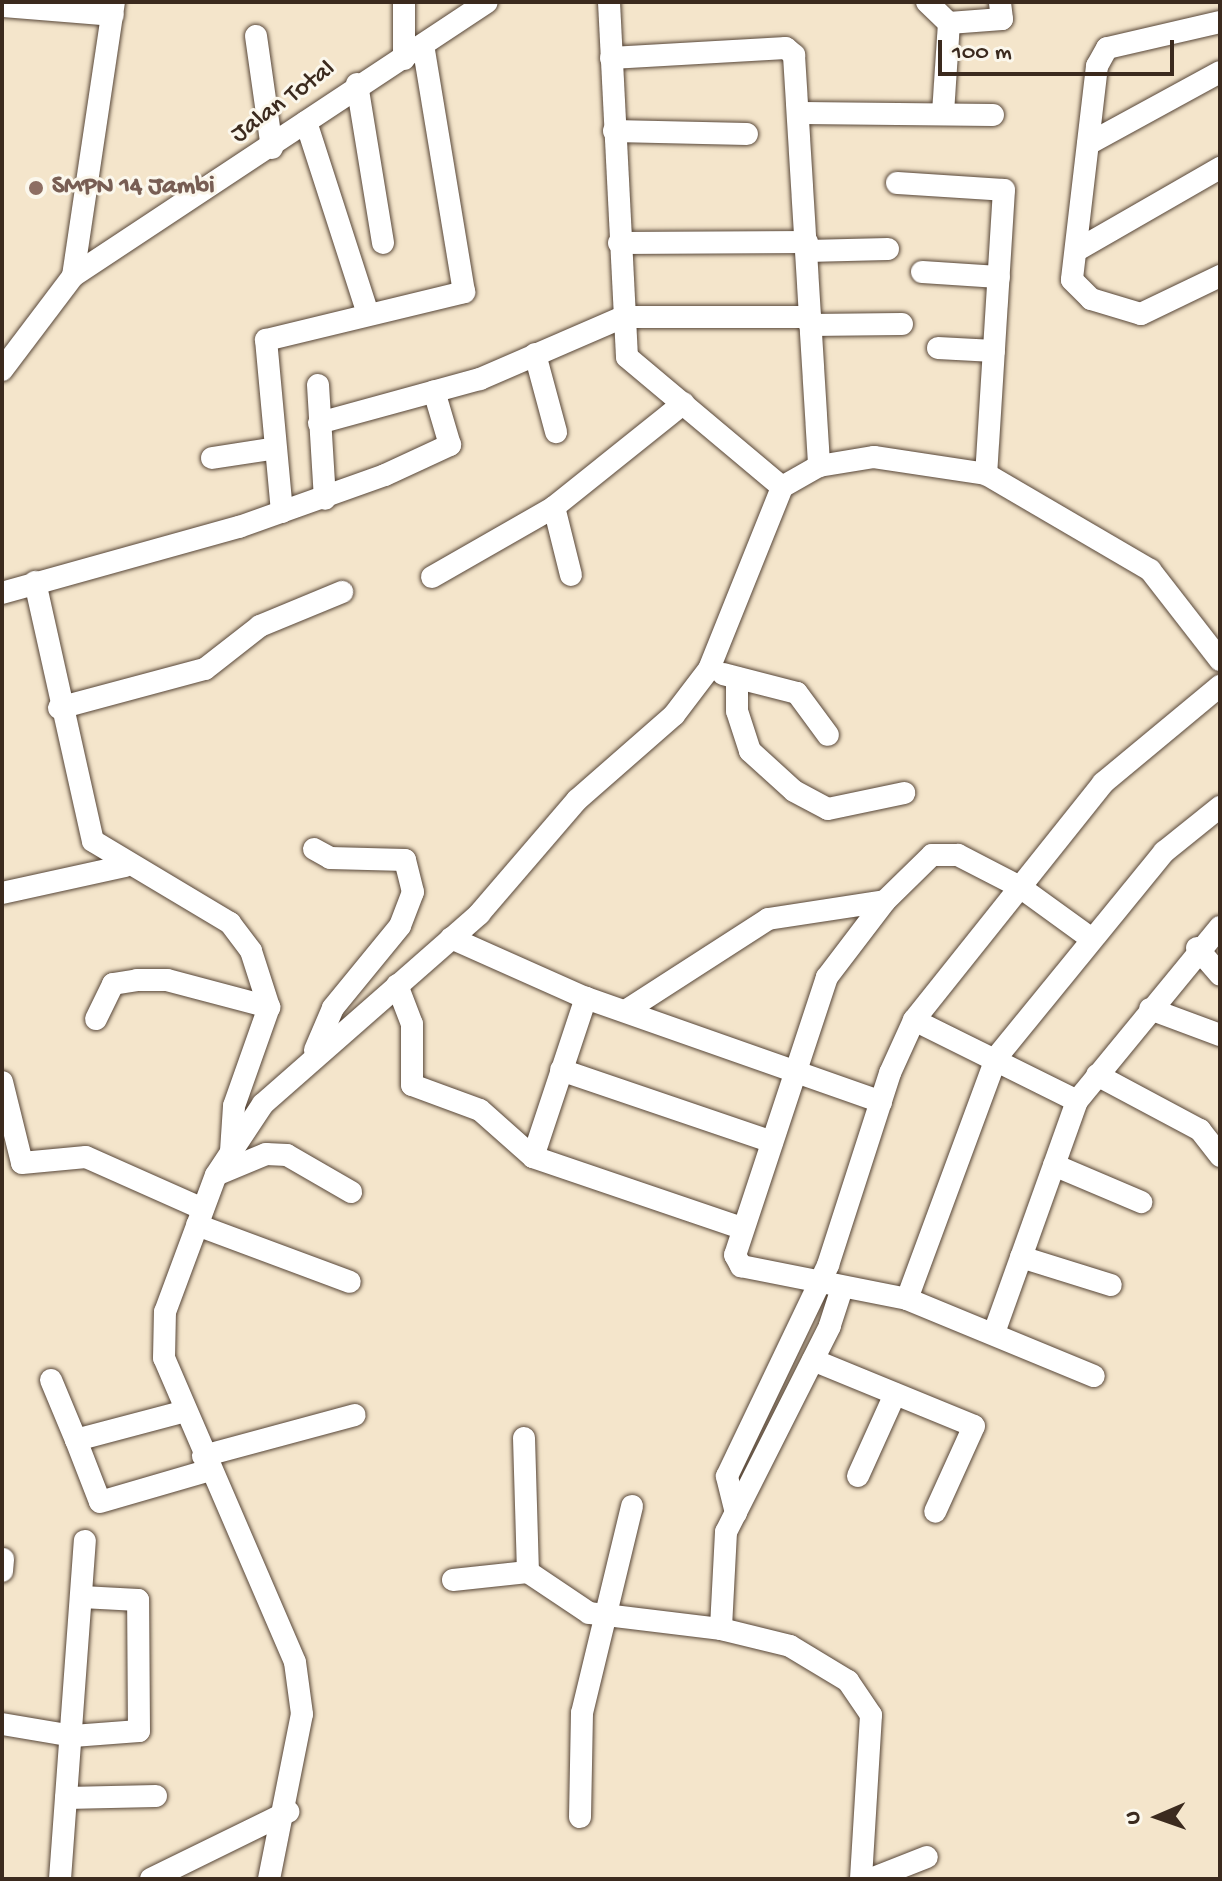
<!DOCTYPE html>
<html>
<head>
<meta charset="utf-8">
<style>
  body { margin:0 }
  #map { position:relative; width:1222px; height:1881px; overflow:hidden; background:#f4e5cb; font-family:"Gochi Hand",sans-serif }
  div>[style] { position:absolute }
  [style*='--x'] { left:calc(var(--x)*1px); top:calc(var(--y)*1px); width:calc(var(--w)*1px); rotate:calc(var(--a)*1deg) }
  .roads { filter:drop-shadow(0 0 2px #574638) drop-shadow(0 0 2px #574638) }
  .minor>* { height:22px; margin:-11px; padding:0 11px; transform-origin:11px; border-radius:11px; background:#fff }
  .dots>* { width:22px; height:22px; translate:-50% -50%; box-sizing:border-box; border:4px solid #fbf7ec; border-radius:50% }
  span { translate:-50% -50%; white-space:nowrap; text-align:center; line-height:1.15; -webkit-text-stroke:6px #fbf7ec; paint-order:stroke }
  .street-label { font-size:26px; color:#3b2a1e }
  .education-label { font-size:26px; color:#785e54; font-weight:700 }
  .left { translate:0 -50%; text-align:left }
  .frame { position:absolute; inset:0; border:4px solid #3b2a1e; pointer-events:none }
  .north { position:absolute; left:1118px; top:1777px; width:80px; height:80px; -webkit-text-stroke:6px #fbf7ec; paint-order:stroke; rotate:268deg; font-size:22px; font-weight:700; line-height:32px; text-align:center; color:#3b2a1e }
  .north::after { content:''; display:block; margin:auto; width:28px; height:36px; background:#3b2a1e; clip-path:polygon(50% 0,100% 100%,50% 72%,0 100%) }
  .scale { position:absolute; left:938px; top:40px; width:236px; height:36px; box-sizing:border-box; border:4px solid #3b2a1e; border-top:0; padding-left:10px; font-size:24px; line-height:28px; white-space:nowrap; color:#3b2a1e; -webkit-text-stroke:6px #fbf7ec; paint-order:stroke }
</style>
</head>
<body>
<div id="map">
  <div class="roads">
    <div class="minor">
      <div style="--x:404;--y:2;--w:57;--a:90"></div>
      <div style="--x:609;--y:2;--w:355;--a:87.1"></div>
      <div style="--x:627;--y:357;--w:202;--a:40"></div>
      <div style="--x:927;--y:2;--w:30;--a:44"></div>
      <div style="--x:949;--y:23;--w:53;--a:-4.3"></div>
      <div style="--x:1002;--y:19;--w:17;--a:-97"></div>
      <div style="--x:2;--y:6;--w:111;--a:4.6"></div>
      <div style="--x:1220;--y:22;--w:116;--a:167"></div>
      <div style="--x:1107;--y:48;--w:21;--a:119"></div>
      <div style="--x:1097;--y:66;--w:215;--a:96.7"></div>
      <div style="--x:1072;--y:280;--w:27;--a:45"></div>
      <div style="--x:1091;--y:299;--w:52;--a:16.7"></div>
      <div style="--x:1141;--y:314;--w:88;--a:-25.7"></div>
      <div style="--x:256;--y:36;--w:113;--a:81.9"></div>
      <div style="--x:611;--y:58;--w:175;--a:-3.3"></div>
      <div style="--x:786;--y:48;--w:11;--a:41"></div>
      <div style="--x:794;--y:55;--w:412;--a:86.5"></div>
      <div style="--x:357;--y:84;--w:161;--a:80.7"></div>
      <div style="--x:802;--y:113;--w:191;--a:0.6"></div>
      <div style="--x:943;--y:113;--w:90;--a:-86.2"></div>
      <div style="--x:306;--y:122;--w:199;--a:72.1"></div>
      <div style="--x:614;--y:131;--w:133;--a:1.3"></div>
      <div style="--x:1088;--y:144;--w:150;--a:-28.6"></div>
      <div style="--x:897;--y:183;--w:107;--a:3.7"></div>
      <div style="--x:1004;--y:190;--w:285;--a:93.6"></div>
      <div style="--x:619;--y:243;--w:188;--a:-0.3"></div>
      <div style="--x:1079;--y:249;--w:163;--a:-29.9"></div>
      <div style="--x:807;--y:251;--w:81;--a:-1.4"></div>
      <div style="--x:922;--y:272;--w:77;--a:3.7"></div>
      <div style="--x:73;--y:276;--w:496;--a:-33.5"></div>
      <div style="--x:810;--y:325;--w:92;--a:-0.6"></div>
      <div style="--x:938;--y:348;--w:56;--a:3.1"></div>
      <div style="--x:535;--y:354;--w:81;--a:74.9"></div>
      <div style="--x:2;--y:370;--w:118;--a:-52.9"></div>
      <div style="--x:73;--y:276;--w:277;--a:-81.5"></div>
      <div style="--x:318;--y:385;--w:114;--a:86.5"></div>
      <div style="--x:319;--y:423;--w:167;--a:-15.3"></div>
      <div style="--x:480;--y:379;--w:156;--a:-23.4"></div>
      <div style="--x:623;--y:317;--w:187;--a:0"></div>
      <div style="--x:212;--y:458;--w:60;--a:-8.7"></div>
      <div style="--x:554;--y:507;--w:70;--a:76"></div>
      <div style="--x:282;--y:512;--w:173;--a:-95.3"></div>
      <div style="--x:266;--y:340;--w:204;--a:-13.6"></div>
      <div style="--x:464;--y:292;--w:245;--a:-99.4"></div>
      <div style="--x:432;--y:577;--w:141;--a:-29.8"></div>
      <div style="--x:554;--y:507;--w:166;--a:-38.7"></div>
      <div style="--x:35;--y:582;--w:265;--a:77.4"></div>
      <div style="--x:93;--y:841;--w:160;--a:30.9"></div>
      <div style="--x:230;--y:923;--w:35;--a:53"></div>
      <div style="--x:251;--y:951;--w:59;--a:72.2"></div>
      <div style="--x:269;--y:1007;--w:105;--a:109.5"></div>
      <div style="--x:234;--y:1106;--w:45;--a:93.8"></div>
      <div style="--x:2;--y:593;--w:246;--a:-15.6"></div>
      <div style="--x:239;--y:527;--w:155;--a:-19.6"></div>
      <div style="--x:385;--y:475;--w:72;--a:-24.8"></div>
      <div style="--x:450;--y:445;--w:56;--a:-106.5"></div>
      <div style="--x:723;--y:674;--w:76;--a:14.4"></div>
      <div style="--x:797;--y:693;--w:52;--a:53.6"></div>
      <div style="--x:737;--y:678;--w:33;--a:90"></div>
      <div style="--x:737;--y:711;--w:42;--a:72"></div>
      <div style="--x:750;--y:751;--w:59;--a:42.3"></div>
      <div style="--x:794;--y:791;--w:38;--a:28"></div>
      <div style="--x:828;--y:809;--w:78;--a:-11.9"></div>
      <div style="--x:59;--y:708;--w:151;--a:-15"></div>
      <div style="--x:205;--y:669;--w:70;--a:-38"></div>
      <div style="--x:260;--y:626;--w:89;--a:-22.5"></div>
      <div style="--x:314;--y:849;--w:18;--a:29"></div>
      <div style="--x:330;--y:858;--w:75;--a:1.5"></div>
      <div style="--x:405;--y:860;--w:33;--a:76"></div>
      <div style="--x:413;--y:892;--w:36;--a:111"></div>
      <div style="--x:400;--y:926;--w:106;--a:129.3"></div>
      <div style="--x:333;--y:1008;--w:46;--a:113.2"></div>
      <div style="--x:2;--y:893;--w:126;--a:-12.4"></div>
      <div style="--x:1089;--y:937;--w:85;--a:-144.1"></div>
      <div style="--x:1020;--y:887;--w:70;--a:-152.7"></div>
      <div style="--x:958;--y:855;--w:26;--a:180"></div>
      <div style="--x:932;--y:855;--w:66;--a:135.6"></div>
      <div style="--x:885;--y:901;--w:96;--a:127.3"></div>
      <div style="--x:827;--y:977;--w:293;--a:108.3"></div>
      <div style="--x:735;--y:1255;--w:13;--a:61"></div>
      <div style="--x:741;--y:1266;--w:169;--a:11.2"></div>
      <div style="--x:907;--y:1299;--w:202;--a:22.4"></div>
      <div style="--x:451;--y:938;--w:148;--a:24"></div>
      <div style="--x:586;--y:998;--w:313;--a:19.4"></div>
      <div style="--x:1197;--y:948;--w:35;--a:49"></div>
      <div style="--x:397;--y:985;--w:42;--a:69"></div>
      <div style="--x:412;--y:1024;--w:61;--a:90"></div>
      <div style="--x:412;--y:1085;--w:72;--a:20.2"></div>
      <div style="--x:480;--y:1110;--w:71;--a:41.6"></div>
      <div style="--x:533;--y:1157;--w:221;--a:18.8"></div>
      <div style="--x:1150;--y:1009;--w:75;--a:20.4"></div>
      <div style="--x:627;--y:1010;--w:168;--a:-32.8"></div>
      <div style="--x:768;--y:919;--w:118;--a:-8.7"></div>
      <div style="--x:96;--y:1019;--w:39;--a:-64"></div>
      <div style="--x:113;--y:984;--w:24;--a:-9"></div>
      <div style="--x:137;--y:980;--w:30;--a:0"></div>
      <div style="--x:167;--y:980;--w:106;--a:14.8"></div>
      <div style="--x:914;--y:1020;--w:182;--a:26.4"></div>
      <div style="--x:561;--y:1070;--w:223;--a:18.8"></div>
      <div style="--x:1097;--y:1075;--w:117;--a:28.1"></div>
      <div style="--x:1200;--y:1130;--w:33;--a:52"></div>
      <div style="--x:2;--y:1082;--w:83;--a:76.1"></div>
      <div style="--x:22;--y:1163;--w:64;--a:-5.4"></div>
      <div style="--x:86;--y:1157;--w:128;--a:24"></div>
      <div style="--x:533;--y:1157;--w:168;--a:-71.6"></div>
      <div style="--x:1054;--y:1165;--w:95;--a:23"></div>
      <div style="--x:218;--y:1174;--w:52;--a:-22.6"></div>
      <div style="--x:266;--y:1154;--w:21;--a:3"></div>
      <div style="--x:287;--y:1155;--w:74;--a:30"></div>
      <div style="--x:197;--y:1225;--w:163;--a:20.4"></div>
      <div style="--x:1021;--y:1257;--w:94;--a:17.3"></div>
      <div style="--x:842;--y:1288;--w:40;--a:108"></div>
      <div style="--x:830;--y:1326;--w:231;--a:116.8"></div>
      <div style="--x:726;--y:1532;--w:97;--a:93"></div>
      <div style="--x:721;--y:1629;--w:71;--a:13.8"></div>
      <div style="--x:790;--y:1646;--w:68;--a:31.1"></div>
      <div style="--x:848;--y:1681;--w:41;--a:55.9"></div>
      <div style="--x:871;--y:1715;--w:164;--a:93.5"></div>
      <div style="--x:907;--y:1299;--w:257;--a:-69.7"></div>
      <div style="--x:996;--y:1058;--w:266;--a:-50.8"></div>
      <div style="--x:1164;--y:852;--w:72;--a:-38.8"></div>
      <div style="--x:995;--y:1330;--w:243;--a:-70.3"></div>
      <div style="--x:1077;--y:1101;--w:225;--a:-50.6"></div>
      <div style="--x:813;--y:1360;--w:174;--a:22.3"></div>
      <div style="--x:974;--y:1426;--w:94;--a:114.4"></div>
      <div style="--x:51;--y:1380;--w:65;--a:67.4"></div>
      <div style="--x:76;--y:1440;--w:110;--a:-14.8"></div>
      <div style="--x:524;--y:1438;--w:134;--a:88.3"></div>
      <div style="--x:76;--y:1440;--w:66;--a:68.8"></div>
      <div style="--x:100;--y:1502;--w:115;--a:-16.2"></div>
      <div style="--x:203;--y:1456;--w:157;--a:-15.1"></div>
      <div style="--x:858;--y:1476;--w:90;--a:-65.7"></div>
      <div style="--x:736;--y:1513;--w:38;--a:-104"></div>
      <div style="--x:727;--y:1476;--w:234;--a:-64.4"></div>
      <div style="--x:828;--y:1265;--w:202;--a:-72.1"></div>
      <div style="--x:890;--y:1073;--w:58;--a:-65.6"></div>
      <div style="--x:914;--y:1020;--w:303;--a:-51.4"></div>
      <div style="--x:1103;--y:783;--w:152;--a:-39.7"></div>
      <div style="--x:2;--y:1571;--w:12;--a:-85"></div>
      <div style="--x:453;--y:1580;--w:75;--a:-6.1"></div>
      <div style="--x:528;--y:1572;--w:73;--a:33.9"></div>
      <div style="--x:589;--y:1613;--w:133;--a:6.9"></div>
      <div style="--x:2;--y:1724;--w:72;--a:9.6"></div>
      <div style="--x:73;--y:1736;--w:66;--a:-4.3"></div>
      <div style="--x:139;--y:1731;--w:131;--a:-90.4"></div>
      <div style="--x:138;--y:1600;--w:56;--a:-176.9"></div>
      <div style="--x:66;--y:1798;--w:90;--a:-1.3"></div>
      <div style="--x:580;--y:1817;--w:104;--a:-88.9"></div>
      <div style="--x:582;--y:1713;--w:213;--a:-76.4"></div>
      <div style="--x:60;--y:1879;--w:339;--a:-85.8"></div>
      <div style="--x:151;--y:1879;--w:153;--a:-26.1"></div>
      <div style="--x:269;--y:1879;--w:168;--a:-78.7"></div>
      <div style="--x:302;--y:1714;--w:52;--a:-97.7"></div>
      <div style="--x:295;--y:1662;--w:331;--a:-113.3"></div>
      <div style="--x:164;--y:1358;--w:46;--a:-88.8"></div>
      <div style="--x:165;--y:1312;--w:146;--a:-69.6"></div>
      <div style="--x:216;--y:1175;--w:85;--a:-56.5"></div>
      <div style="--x:263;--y:1104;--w:288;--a:-41.3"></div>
      <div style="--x:479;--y:914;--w:150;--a:-49.3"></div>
      <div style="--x:577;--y:800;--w:129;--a:-41.2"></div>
      <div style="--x:674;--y:715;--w:58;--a:-52.7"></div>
      <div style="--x:709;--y:669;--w:196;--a:-68.1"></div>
      <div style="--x:782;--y:487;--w:43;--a:-29.6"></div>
      <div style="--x:819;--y:466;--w:56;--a:-9.3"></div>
      <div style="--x:874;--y:457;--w:113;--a:8.6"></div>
      <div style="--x:986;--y:474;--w:190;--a:30.3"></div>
      <div style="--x:1150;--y:570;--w:114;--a:52.1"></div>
      <div style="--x:871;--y:1879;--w:60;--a:-21.4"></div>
    </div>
  </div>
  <div class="dots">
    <div style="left:36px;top:188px;background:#8d6e63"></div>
  </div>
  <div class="street-label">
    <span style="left:284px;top:103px;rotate:-36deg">Jalan Total</span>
  </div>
  <div class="education-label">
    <span class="left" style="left:52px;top:188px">SMPN 14 Jambi</span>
  </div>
  <div class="frame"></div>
  <div class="north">U</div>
  <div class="scale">100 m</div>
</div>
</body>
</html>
